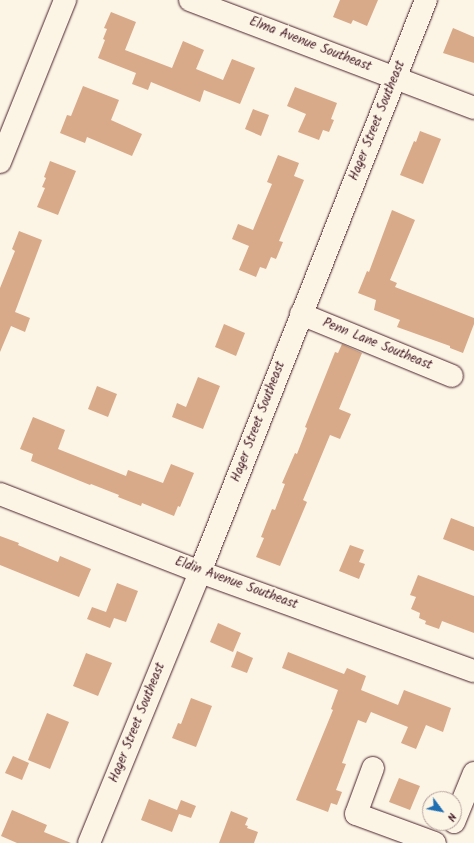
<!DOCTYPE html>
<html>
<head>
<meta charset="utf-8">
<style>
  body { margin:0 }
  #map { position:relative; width:474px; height:843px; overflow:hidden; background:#fcf5e5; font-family:Kalam,sans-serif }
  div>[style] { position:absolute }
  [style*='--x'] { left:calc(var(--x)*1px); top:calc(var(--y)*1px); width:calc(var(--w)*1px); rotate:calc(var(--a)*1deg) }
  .building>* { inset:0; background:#d8aa89 }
  .roads { filter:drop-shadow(0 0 1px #4a1f2b) drop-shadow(0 0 1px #4a1f2b) }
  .minor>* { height:22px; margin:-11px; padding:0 11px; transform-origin:11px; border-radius:11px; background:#fcf5e5 }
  span { translate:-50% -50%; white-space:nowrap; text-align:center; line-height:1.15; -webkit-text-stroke:3.5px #fcf5e5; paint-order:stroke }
  .street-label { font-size:13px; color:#4a1f2b }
  .north { position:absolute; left:422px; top:791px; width:40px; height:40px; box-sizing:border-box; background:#fcf5e5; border:1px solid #b59f9b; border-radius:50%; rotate:122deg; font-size:11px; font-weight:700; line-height:16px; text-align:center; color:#4a1f2b }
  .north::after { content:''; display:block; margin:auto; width:14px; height:18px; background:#1f6fb2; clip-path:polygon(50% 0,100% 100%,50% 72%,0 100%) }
</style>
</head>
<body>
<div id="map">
  <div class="building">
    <div style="clip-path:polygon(340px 0,378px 0,367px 26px,353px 20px,351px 24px,333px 17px)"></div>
    <div style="clip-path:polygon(111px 12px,136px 22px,125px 50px,172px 68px,183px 41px,204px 50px,196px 69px,223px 80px,232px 59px,255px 68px,240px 104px,204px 90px,200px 102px,151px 82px,148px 90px,132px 84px,136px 73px,98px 58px,105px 40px,103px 39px,107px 29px,104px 28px)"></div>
    <div style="clip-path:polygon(453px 28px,474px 37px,474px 63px,443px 53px)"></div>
    <div style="clip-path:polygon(83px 86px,119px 100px,111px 120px,142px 134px,132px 156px,87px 137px,85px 143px,60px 133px,67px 115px,71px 116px)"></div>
    <div style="clip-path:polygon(295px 87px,337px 103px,331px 119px,334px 120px,329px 132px,323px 130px,319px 140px,298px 132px,306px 114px,287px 106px)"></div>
    <div style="clip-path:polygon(253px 109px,269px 115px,261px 136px,245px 129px)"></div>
    <div style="clip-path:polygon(420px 131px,441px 139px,423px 184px,400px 175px,414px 141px,416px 142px)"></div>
    <div style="clip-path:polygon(278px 155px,299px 163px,294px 176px,304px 180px,279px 241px,283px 242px,276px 259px,271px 257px,266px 269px,260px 267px,256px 277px,239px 270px,249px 246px,232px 239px,238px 224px,253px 230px,272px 184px,267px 182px)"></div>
    <div style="clip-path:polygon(50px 161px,76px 171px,58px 215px,37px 207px,45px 188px,42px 187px,46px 178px,44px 177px)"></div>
    <div style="clip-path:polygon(392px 210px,415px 220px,390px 280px,397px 283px,395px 287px,474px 318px,474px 324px,463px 353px,450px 348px,450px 346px,397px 327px,400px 320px,374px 310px,376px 300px,358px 293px,367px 271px,369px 272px)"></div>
    <div style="clip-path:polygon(19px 231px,42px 240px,15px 312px,30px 318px,25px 332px,11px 326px,0 352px,0 288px,15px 251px,12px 249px)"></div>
    <div style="clip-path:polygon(224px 324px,245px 333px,236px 356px,215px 347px)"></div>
    <div style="clip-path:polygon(342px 344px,362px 353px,339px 409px,351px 414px,340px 439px,330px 435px,303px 500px,307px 502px,280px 566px,256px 557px,264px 538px,261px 537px,272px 509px,275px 510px,285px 484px,282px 483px,295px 453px,297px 454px,307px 428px,305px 427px,335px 352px,338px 353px)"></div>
    <div style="clip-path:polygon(198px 377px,220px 386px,203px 429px,172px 417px,177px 403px,186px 407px)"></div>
    <div style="clip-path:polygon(97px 386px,117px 394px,108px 417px,88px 409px)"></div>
    <div style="clip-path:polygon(33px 417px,65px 430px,58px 449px,126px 476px,128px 470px,163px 483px,171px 464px,194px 473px,180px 507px,178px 506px,174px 516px,142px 503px,141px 506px,118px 497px,119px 495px,91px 484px,90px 485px,31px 461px,33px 454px,20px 449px)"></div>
    <div style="clip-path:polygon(451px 518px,474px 527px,474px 551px,443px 539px)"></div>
    <div style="clip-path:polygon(0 536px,19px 543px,18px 545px,58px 562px,60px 556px,91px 569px,79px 597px,0 565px)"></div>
    <div style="clip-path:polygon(350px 545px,364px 550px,359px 562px,365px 564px,359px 579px,339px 571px)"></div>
    <div style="clip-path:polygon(418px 575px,474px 596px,474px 633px,442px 621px,439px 629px,425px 624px,426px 621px,419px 618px,420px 613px,411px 609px,416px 597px,410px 595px)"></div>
    <div style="clip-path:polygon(117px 583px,138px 591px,126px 622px,114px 618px,110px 628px,87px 619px,92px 607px,106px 612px)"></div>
    <div style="clip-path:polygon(218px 623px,241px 633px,233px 652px,210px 642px)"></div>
    <div style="clip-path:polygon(237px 651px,253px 658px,247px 673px,231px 667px)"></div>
    <div style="clip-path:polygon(288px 652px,344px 674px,347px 668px,366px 676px,361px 690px,398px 705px,404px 690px,451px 708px,443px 732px,426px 725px,416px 749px,401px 743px,408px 727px,371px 712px,366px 723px,358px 720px,342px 763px,346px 764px,336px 790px,342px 792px,337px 805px,331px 803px,328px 812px,296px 800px,333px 710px,331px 709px,338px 690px,282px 668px)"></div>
    <div style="clip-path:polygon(86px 653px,112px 663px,98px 696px,73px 686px)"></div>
    <div style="clip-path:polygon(191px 698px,212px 706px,196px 747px,172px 738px,178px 723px,181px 724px)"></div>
    <div style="clip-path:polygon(47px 713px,69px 722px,50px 769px,28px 760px)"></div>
    <div style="clip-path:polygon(13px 756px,29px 763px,22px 780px,5px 773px)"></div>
    <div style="clip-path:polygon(399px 778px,420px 786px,410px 810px,389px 802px)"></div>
    <div style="clip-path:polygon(149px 799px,177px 810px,181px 800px,196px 806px,191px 818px,179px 814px,172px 832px,141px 820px)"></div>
    <div style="clip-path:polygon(12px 810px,47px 825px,44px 832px,71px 843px,17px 843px,1px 836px)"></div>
    <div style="clip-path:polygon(231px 811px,248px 818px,245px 825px,248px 826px,247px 828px,258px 832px,254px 843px,219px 843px)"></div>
  </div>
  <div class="roads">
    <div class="minor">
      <div style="--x:190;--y:0;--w:304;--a:20.8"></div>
      <div style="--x:0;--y:162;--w:175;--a:-68.1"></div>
      <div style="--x:301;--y:314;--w:163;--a:22.3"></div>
      <div style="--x:0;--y:494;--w:215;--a:21.3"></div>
      <div style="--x:200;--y:572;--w:291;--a:19.9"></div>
      <div style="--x:373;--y:768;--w:49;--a:110.3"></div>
      <div style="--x:356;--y:814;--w:84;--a:20.2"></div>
      <div style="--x:454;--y:822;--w:53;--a:-67.8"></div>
      <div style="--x:89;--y:843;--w:293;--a:-67.7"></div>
      <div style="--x:200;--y:572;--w:615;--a:-68.44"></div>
    </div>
  </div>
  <div class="street-label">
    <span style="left:310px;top:45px;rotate:21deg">Elma Avenue Southeast</span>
    <span style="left:378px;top:121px;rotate:-68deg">Hager Street Southeast</span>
    <span style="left:377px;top:345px;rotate:22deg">Penn Lane Southeast</span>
    <span style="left:259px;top:422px;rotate:-69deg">Hager Street Southeast</span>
    <span style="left:236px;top:584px;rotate:20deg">Eldin Avenue Southeast</span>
    <span style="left:138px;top:723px;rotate:-68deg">Hager Street Southeast</span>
  </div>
  <div class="north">N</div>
</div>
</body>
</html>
